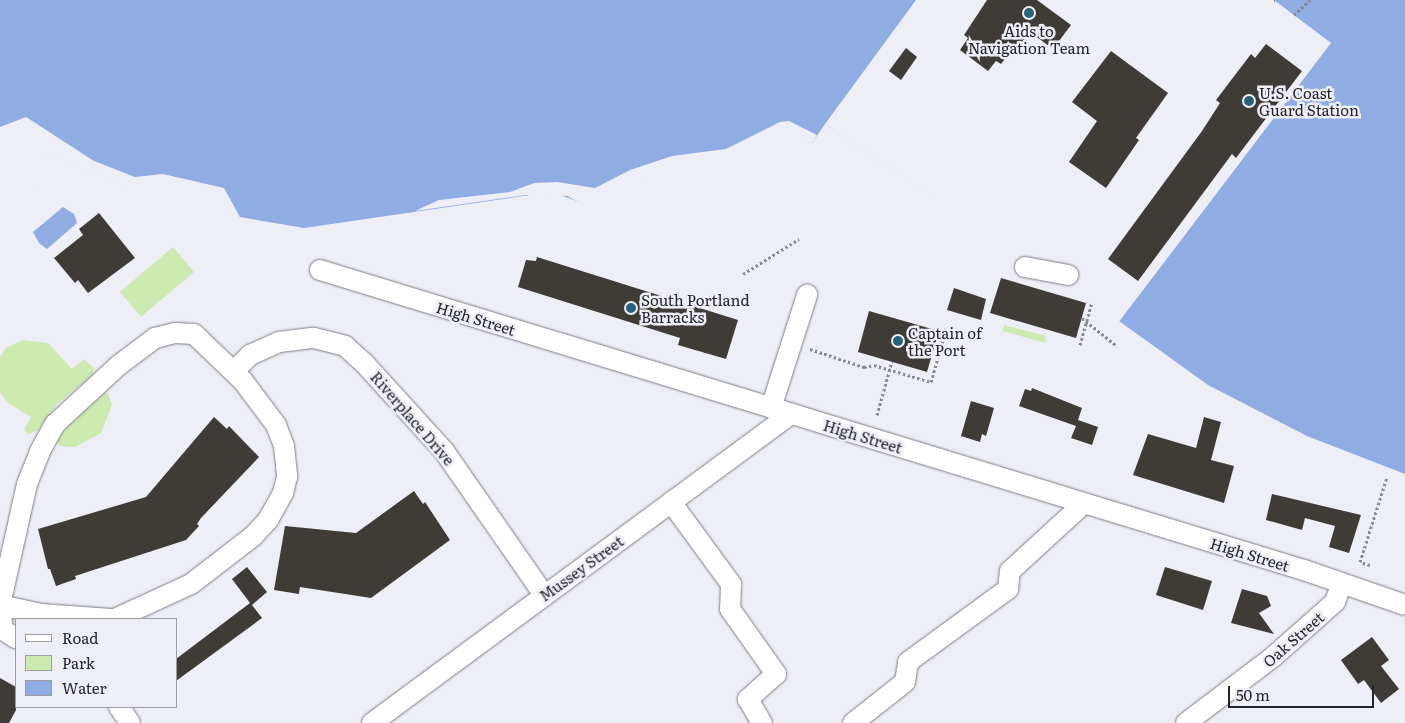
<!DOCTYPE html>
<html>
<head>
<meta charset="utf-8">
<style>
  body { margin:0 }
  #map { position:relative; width:1405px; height:723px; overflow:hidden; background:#edeef6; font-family:Literata,serif }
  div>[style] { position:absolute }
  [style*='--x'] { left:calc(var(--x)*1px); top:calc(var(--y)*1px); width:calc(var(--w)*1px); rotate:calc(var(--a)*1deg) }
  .green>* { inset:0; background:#cdeab1 }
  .water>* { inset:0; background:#8face3 }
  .pier>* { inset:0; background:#edeef6 }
  .building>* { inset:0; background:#3f3c37 }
  .path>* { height:3px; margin-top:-1.5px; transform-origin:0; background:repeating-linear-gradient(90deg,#8a8b90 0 2.5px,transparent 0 5px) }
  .roads { filter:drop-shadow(0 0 1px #7c7d83) drop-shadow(0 0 1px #7c7d83) }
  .minor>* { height:20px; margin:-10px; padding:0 10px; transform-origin:10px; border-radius:10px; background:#fff }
  .dots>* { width:14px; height:14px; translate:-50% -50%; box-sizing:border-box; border:2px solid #edeef6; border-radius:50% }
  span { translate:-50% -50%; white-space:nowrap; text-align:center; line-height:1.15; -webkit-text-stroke:5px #edeef6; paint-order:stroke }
  .poi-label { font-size:15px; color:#242528 }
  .left { translate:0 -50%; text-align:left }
  .street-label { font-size:15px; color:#242528 }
  .legend { position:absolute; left:15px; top:618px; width:162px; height:90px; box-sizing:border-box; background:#edeef6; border:1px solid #9d9ea4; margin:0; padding:6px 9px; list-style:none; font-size:15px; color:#242528 }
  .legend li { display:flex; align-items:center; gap:10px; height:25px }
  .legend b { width:25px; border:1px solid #9d9ea4 }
  .scale { position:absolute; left:1228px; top:686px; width:146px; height:22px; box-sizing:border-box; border:2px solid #242528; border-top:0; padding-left:6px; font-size:15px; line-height:18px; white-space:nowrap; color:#242528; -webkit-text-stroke:4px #edeef6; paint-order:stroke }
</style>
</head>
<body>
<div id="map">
  <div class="green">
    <div style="clip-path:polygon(173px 247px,194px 272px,141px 317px,120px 292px)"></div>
    <div style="clip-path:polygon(1004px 325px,1046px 336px,1045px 343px,1003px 331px)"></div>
    <div style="clip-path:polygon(22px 340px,48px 343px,72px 369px,84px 359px,94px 368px,92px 376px,57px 404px,38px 430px,29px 434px,24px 430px,31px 417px,8px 403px,0 392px,0 357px,6px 348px)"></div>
    <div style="clip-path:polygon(108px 393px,112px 405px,101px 433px,75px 447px,59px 446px,57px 440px,68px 425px,104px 394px)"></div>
  </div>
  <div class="water">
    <div style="clip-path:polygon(0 0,1405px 0,1405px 474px,1307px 436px,1208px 385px,1119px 321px,825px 124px,812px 143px,779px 135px,687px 161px,577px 201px,551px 192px,304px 228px,240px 217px,203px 193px,175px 185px,128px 184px,37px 148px,0 203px)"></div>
    <div style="clip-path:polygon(63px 207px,74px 214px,77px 223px,47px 249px,39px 243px,33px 232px)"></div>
  </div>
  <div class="pier">
    <div style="clip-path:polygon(916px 0,1274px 0,1331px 43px,1118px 323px,825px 124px)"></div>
    <div style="clip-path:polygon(26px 117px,94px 161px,135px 177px,163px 174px,224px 188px,240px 217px,202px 195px,174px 188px,128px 187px,38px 151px,35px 172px,38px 189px,0 206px,0 127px)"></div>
    <div style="clip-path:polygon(789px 121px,817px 135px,812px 143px,779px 138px,718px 158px,682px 165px,605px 195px,577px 201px,567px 196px,526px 195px,415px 211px,439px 200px,510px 192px,534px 183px,557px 182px,595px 188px,630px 170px,672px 156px,726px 149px,780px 122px)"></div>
  </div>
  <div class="building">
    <div style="clip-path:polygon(987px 0,1037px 0,1071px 25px,1053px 49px,1030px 32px,1013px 55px,1010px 52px,1001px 64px,996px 61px,988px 71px,960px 50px,968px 38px,964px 35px)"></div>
    <div style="clip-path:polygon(1266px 44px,1302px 71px,1236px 158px,1232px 154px,1138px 281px,1108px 259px,1202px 131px,1220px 103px,1216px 100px,1251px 54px,1255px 58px)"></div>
    <div style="clip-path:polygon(906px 48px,917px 57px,901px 80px,889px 71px)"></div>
    <div style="clip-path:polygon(1111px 51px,1168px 93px,1136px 138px,1139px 140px,1106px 188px,1069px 162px,1097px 121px,1072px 102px)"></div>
    <div style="clip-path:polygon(99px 213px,135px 258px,88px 293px,78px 280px,75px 283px,54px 258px,83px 235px,79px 229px)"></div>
    <div style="clip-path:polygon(537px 257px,738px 320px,726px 359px,678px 345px,680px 338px,518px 287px,526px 260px,536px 261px)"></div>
    <div style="clip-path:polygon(1001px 278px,1086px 303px,1076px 338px,990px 313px)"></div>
    <div style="clip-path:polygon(954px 288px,986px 299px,981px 320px,947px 310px)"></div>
    <div style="clip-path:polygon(869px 311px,939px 331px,927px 372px,858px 352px)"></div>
    <div style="clip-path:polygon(1032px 388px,1082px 408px,1078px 420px,1098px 427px,1092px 445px,1071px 438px,1076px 426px,1019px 406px,1025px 389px,1031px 391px)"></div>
    <div style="clip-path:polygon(971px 401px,994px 408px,986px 436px,982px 434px,980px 442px,961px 436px)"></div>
    <div style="clip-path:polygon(214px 417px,227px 429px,229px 426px,259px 457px,201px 518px,197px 524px,199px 526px,186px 540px,75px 576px,76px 579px,56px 586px,50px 569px,48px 569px,38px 529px,146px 497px)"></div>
    <div style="clip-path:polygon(1204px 417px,1221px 422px,1211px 460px,1234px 466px,1224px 503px,1133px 475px,1148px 434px,1196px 448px)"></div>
    <div style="clip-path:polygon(414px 491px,423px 504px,425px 502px,450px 540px,371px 598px,300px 587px,299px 594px,274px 590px,285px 526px,356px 533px)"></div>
    <div style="clip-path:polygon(1272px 494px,1361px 515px,1349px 553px,1329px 547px,1335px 526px,1305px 518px,1302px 530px,1266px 520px)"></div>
    <div style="clip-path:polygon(247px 567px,267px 592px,252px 605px,262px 618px,176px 681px,176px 659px,250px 603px,232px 579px)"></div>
    <div style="clip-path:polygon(1165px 567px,1212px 581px,1203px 610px,1156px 595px)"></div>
    <div style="clip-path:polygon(1242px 589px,1267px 596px,1271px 606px,1259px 613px,1274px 634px,1231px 623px)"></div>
    <div style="clip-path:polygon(1372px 637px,1389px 660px,1381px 666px,1399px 689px,1381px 703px,1364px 680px,1358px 684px,1341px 660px)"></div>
    <div style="clip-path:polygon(0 678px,16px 687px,16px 710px,9px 723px,0 723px)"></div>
  </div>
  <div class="path">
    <div style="--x:1274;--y:0;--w:1;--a:0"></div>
    <div style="--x:1294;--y:15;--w:22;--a:-43"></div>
    <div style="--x:743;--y:274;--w:66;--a:-32"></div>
    <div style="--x:1082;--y:318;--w:45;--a:38.7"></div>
    <div style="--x:1080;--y:345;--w:45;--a:-74.4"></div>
    <div style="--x:810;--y:349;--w:57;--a:18.4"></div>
    <div style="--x:864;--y:367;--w:10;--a:-11"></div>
    <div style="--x:874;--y:365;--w:59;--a:16.6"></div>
    <div style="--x:931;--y:382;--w:54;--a:-73.9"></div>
    <div style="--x:946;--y:330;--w:5;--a:-158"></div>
    <div style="--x:877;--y:415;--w:56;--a:-74.5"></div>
    <div style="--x:1370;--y:565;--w:10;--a:-163"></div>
    <div style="--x:1360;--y:562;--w:89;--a:-72.4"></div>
  </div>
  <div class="roads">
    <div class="minor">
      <div style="--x:1025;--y:267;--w:44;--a:10.5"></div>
      <div style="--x:320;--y:270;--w:1029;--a:16.96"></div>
      <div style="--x:1304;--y:570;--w:107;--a:19.1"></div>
      <div style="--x:234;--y:371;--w:23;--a:-45"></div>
      <div style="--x:250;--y:355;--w:32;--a:-24"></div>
      <div style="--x:279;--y:342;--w:35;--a:-7"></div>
      <div style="--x:314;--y:338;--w:32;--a:14"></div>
      <div style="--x:345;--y:346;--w:25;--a:42"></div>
      <div style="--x:364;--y:363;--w:119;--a:47.7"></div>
      <div style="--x:444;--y:451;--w:175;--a:55.2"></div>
      <div style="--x:771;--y:408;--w:119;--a:-72.3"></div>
      <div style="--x:671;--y:502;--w:102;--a:53.8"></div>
      <div style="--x:731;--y:584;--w:25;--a:92"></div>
      <div style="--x:730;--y:609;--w:80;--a:54.7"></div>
      <div style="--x:776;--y:674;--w:38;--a:138"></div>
      <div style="--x:748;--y:699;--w:28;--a:60"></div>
      <div style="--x:0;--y:605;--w:124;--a:-77.4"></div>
      <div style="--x:27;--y:484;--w:35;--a:-68"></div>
      <div style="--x:40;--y:451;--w:31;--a:-61"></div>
      <div style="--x:55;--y:424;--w:87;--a:-42.7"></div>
      <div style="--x:119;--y:365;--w:45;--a:-36.9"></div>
      <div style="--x:155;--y:338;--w:21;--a:-14"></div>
      <div style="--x:175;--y:333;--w:19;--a:3"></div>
      <div style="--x:194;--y:334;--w:68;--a:43.8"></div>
      <div style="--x:243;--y:381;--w:55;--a:53.1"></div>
      <div style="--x:276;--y:425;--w:22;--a:69"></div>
      <div style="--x:284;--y:446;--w:31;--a:84"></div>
      <div style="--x:287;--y:477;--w:16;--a:104"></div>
      <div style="--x:283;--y:493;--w:31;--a:119"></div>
      <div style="--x:268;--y:520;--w:23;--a:133"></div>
      <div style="--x:252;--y:537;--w:77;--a:142.4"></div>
      <div style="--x:191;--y:584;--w:84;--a:155.3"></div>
      <div style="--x:0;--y:605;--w:42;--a:12.4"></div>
      <div style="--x:41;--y:614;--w:70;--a:4.1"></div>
      <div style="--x:0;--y:606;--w:24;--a:83"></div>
      <div style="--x:3;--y:630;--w:15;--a:32"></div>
      <div style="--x:119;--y:707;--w:19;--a:55"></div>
      <div style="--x:372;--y:723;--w:521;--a:-36.41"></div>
      <div style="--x:853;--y:723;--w:66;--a:-38.3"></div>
      <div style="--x:905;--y:682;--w:20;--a:-81"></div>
      <div style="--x:908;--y:662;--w:124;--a:-36.1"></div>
      <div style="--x:1008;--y:589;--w:18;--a:-84"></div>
      <div style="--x:1010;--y:571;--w:99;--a:-42.5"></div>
      <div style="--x:1186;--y:723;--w:109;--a:-37.2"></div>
      <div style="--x:1273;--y:657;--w:83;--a:-41.6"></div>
      <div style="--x:1335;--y:602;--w:20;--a:-70"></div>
    </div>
  </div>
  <div class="dots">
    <div style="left:1029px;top:13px;background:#29607b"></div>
    <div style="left:1249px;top:101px;background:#29607b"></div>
    <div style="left:631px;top:308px;background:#29607b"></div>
    <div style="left:898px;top:341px;background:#29607b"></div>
  </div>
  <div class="poi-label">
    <span style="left:1029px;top:39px">Aids to<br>Navigation Team</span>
    <span class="left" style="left:1259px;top:101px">U.S. Coast<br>Guard Station</span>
    <span class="left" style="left:641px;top:308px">South Portland<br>Barracks</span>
    <span class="left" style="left:908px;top:341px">Captain of<br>the Port</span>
  </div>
  <div class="street-label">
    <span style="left:476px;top:318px;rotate:17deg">High Street</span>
    <span style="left:413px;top:418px;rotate:49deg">Riverplace Drive</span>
    <span style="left:863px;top:436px;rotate:17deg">High Street</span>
    <span style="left:1250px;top:554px;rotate:17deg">High Street</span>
    <span style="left:581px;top:568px;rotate:-36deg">Mussey Street</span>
    <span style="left:1293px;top:639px;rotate:-41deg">Oak Street</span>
  </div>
  <ul class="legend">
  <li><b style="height:6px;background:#fff"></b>Road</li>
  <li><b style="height:14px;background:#cdeab1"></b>Park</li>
  <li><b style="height:14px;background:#8face3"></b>Water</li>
  </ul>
  <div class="scale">50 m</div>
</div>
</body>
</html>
